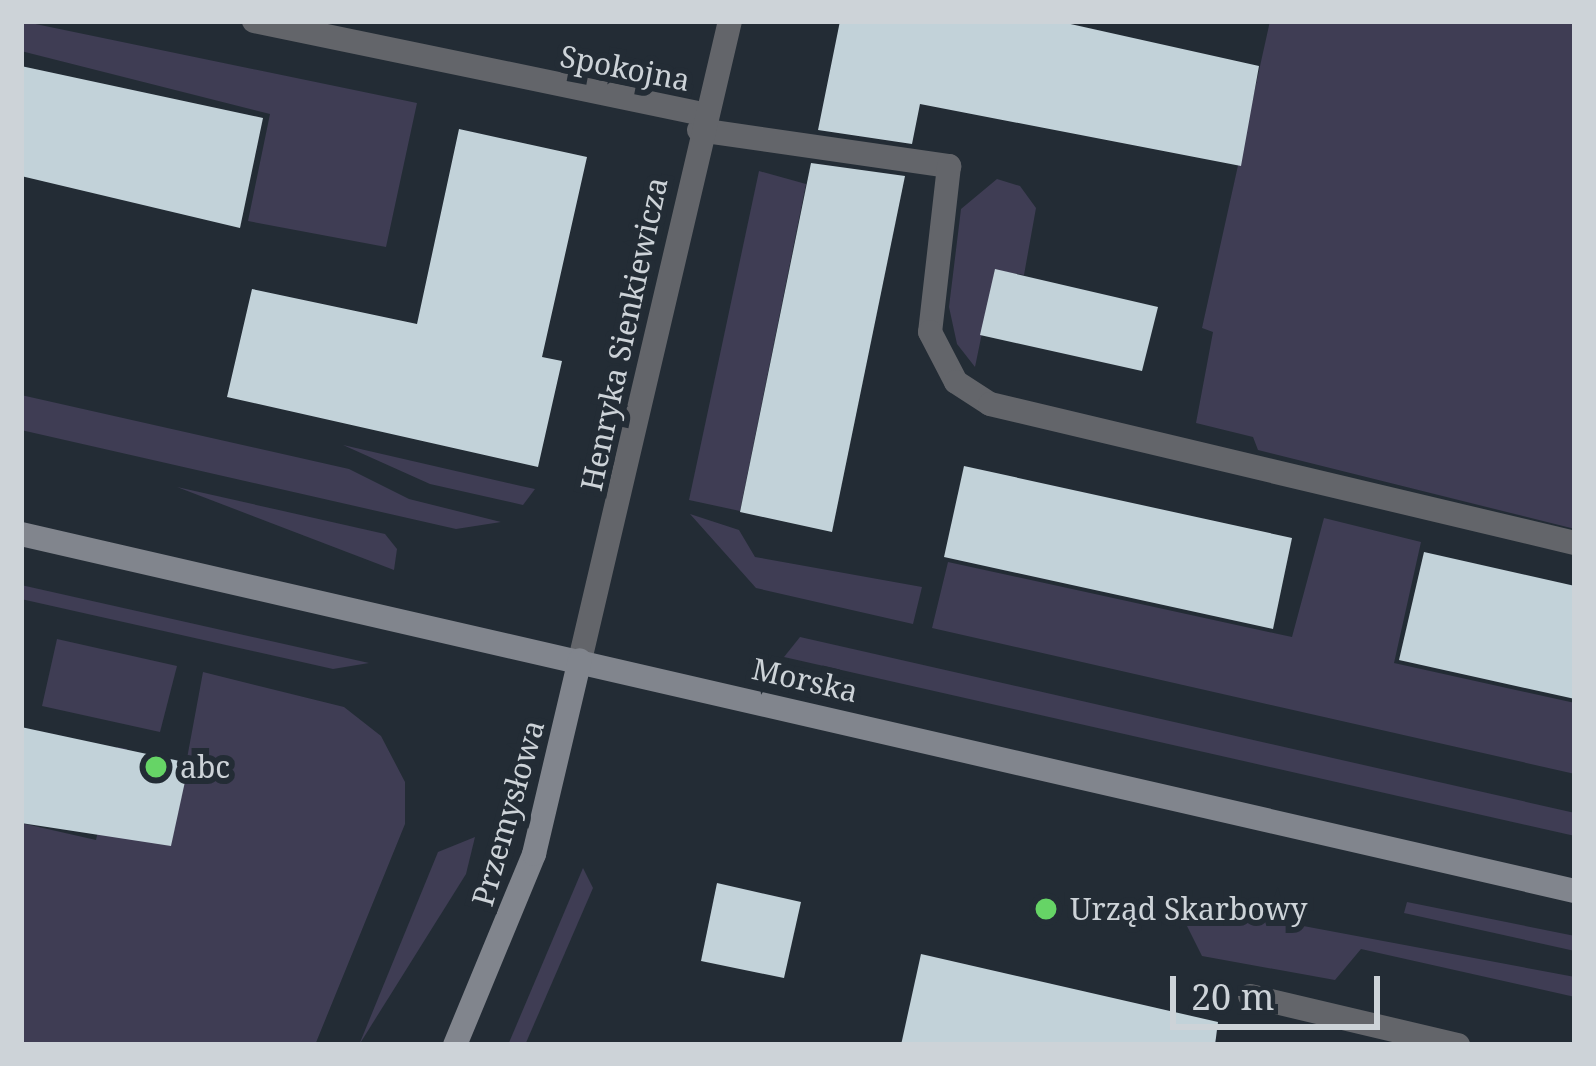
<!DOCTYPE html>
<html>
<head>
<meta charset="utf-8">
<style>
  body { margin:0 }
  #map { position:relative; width:1596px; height:1066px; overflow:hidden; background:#232c35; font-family:"Noto Serif",serif }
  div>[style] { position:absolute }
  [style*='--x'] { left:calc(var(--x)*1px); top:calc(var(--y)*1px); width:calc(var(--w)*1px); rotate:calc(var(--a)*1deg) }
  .green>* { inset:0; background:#3f3d54 }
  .building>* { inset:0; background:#c2d2d9 }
  .lane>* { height:24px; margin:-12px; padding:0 12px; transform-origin:12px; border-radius:12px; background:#63656a }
  .street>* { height:24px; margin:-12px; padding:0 12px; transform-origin:12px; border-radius:12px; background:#63656a }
  .secondary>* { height:24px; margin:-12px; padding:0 12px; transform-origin:12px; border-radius:12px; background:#81858d }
  .dots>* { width:33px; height:33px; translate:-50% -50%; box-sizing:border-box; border:6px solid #232c35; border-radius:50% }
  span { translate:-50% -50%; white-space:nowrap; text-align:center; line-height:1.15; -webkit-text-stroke:12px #232c35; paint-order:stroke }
  .street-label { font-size:30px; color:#cdd3d8 }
  .poi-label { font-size:30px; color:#cdd3d8 }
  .left { translate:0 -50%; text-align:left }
  .frame { position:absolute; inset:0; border:24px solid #cdd3d8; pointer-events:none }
  .scale { position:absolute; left:1170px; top:976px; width:210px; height:54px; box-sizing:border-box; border:6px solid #cdd3d8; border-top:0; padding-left:15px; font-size:36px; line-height:42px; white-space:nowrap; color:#cdd3d8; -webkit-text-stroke:9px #232c35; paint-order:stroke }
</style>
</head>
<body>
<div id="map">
  <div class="green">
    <div style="clip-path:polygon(21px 21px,417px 103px,386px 247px,248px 221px,270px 114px,21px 51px)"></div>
    <div style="clip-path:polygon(1270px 21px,1575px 21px,1575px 529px,1258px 450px,1253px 437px,1196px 423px,1213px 332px,1202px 328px)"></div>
    <div style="clip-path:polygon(759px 171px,806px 184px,740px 511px,689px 500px)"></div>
    <div style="clip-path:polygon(997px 179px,1020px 186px,1036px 208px,1024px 275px,995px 270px,975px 367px,957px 344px,949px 307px,961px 209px)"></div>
    <div style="clip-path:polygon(21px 395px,349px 469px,409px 499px,501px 522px,456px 529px,21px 430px)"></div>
    <div style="clip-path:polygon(343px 445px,521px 486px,535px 489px,523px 505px,430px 484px)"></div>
    <div style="clip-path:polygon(177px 487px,385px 534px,397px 549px,394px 570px)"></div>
    <div style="clip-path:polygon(690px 514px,739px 530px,755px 557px,922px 587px,913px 624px,756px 588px)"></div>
    <div style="clip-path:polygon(1324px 518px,1421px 542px,1394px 663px,1575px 703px,1575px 774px,932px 628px,948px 562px,1292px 637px)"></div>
    <div style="clip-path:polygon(21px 585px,369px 663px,333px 669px,21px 599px)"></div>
    <div style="clip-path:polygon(800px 637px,1575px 813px,1575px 836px,784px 657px)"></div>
    <div style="clip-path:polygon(57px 639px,177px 666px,160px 732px,42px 706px)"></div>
    <div style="clip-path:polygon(203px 672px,344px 707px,381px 736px,405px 782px,405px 824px,315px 1045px,21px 1045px,21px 823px,96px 840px,117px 747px,127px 749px,109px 832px,171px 845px)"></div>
    <div style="clip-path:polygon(475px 837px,466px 874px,359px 1045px,438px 852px)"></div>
    <div style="clip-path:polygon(583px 868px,593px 888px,525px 1045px,508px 1045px)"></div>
    <div style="clip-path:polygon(1175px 902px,1575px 977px,1575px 997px,1361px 949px,1335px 980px,1202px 956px)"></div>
    <div style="clip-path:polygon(1407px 902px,1575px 936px,1575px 951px,1404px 913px)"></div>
  </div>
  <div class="building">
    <div style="clip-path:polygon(840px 21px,1057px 21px,1259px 66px,1241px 166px,920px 104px,912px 144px,818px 130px)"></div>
    <div style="clip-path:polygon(21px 66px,263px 118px,240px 228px,21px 176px)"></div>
    <div style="clip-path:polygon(459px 129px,587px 157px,542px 357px,562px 361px,538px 467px,227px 397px,252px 289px,417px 324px)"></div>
    <div style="clip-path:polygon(811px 163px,905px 176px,832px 532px,740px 512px)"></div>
    <div style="clip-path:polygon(995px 269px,1158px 307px,1142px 371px,980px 335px)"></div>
    <div style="clip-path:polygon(964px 466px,1292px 538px,1273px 629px,944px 557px)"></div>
    <div style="clip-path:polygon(1424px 552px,1575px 586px,1575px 699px,1399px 660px)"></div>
    <div style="clip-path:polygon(21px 727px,189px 763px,171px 846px,21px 823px)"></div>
    <div style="clip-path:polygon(717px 883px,801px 902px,784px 978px,701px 961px)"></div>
    <div style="clip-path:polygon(921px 954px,1218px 1022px,1215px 1045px,901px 1045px)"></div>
  </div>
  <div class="lane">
    <div style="--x:699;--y:130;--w:253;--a:8.2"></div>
    <div style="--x:949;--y:166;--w:167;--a:96.5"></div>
    <div style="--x:930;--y:332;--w:56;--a:62.5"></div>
    <div style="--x:956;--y:382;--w:40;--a:32.9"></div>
    <div style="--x:990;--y:404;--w:601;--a:13.37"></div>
    <div style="--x:1250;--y:996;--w:214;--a:13.3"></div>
  </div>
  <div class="street">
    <div style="--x:254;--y:21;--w:458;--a:11.7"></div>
    <div style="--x:580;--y:660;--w:656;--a:-76.79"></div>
  </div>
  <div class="secondary">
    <div style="--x:21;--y:534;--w:1594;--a:12.94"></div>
    <div style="--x:455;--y:1045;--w:207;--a:-67.5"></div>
    <div style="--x:534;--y:854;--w:199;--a:-76.7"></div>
  </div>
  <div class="dots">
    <div style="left:156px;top:767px;background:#66d466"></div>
    <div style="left:1046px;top:909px;background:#66d466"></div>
  </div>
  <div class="street-label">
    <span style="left:625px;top:68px;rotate:11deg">Spokojna</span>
    <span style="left:624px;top:334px;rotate:-78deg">Henryka Sienkiewicza</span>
    <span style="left:805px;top:680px;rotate:13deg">Morska</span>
    <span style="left:508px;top:813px;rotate:-74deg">Przemysłowa</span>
  </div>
  <div class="poi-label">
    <span class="left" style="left:180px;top:767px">abc</span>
    <span class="left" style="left:1070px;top:909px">Urząd Skarbowy</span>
  </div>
  <div class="frame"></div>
  <div class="scale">20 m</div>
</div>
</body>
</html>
